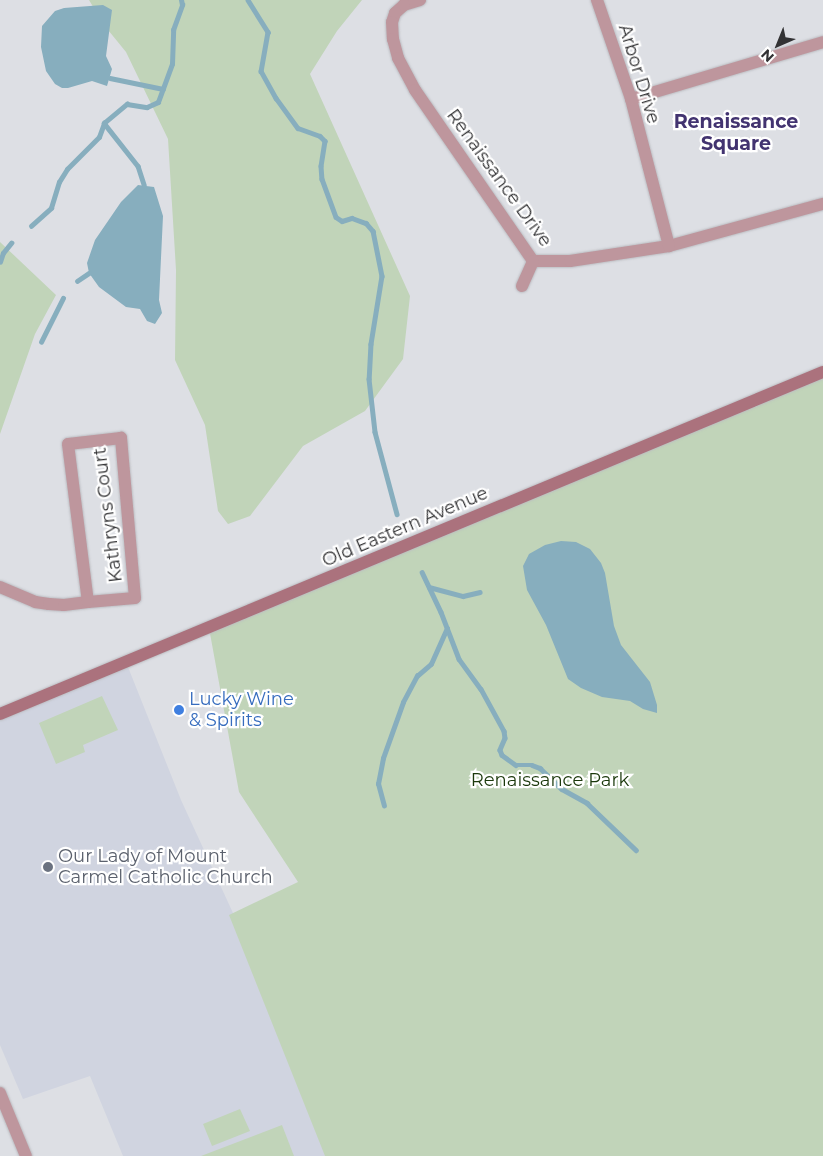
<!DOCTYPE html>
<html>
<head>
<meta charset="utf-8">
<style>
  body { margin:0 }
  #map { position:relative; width:823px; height:1156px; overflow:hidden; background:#dddfe4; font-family:Montserrat,sans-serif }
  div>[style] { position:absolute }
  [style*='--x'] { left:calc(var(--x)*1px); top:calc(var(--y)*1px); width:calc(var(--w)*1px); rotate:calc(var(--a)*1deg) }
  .built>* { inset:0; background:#d0d4e0 }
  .green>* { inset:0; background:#c1d4b9 }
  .water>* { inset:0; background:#87aebe }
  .stream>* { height:4.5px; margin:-2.25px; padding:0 2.25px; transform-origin:2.25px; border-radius:2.25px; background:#87aebe }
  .roads { filter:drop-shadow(0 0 1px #bbbcc1) drop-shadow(0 0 1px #bbbcc1) }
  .street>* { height:12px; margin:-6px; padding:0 6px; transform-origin:6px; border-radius:6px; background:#be969d }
  .secondary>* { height:12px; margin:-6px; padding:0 6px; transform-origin:6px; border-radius:6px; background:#ab727d }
  .dots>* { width:14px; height:14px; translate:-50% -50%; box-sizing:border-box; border:2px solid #fff; border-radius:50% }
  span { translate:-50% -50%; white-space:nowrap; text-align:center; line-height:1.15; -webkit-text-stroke:4.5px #fff; paint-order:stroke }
  .street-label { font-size:18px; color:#323234 }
  .shop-label { font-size:18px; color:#366cbe }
  .left { translate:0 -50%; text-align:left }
  .park-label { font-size:18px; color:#1b380b }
  .worship-label { font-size:18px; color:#5b616d }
  .neighbourhood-label { font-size:19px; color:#423370; font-weight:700 }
  .north { position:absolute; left:753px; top:20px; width:50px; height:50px; -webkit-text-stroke:4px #fff; paint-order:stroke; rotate:224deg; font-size:14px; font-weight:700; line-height:20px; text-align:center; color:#323234 }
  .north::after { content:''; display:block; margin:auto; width:18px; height:22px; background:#323234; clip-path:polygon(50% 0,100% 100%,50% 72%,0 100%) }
</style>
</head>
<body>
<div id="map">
  <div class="built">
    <div style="clip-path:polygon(126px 662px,181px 800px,233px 913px,328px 1156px,123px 1156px,90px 1076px,23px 1099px,0 1045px,0 713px)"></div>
  </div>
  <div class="green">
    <div style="clip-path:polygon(89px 0,362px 0,337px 31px,310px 74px,410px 296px,403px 359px,365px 411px,303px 446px,250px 516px,228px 524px,218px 511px,205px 425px,175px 360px,176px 270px,168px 139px,126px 52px,104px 25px)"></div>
    <div style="clip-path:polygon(0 242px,56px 295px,35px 334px,0 434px)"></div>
    <div style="clip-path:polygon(823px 372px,823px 1156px,325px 1156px,229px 915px,298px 882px,239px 792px,209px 628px)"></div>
    <div style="clip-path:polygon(102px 696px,118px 730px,83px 745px,85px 752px,56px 764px,39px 723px)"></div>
    <div style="clip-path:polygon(240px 1109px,250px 1131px,212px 1146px,203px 1124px)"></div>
    <div style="clip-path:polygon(282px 1125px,294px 1156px,201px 1156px)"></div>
  </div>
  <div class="water">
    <div style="clip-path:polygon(103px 5px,112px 10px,106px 56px,112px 69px,107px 86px,92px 81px,68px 88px,62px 88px,55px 84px,46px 71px,41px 47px,42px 26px,55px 11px,64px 8px)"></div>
    <div style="clip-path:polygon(138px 185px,154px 187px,163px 216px,159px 300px,162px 313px,155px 324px,147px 321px,140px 309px,126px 307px,99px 287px,89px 273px,87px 263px,95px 240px,121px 202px)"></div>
    <div style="clip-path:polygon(561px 541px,576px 542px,590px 549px,601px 563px,605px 573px,614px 626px,621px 645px,650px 682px,657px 705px,657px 713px,643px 709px,630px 701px,602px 697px,581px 688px,568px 679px,546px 625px,527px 590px,523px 566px,529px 554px,545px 545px)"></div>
  </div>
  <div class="stream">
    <div style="--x:248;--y:0;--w:38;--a:58"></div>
    <div style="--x:268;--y:32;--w:40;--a:100"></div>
    <div style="--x:261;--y:71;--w:31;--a:61"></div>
    <div style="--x:276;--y:98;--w:37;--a:54"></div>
    <div style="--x:298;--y:128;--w:23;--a:20"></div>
    <div style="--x:320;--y:136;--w:7;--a:45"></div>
    <div style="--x:325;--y:141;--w:25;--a:99"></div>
    <div style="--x:321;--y:166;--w:13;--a:86"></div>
    <div style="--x:322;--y:179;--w:40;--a:69.8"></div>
    <div style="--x:336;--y:217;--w:7;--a:34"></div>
    <div style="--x:342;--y:221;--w:10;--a:-17"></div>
    <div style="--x:352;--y:218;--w:15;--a:20"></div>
    <div style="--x:366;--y:223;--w:11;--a:49"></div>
    <div style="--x:373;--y:231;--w:46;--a:78.7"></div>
    <div style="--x:382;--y:276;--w:69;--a:99.2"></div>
    <div style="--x:371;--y:344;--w:35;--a:93"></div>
    <div style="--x:369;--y:379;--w:53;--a:83.5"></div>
    <div style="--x:375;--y:432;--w:85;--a:75"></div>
    <div style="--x:110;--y:78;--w:54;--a:11.7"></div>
    <div style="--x:104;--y:123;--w:55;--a:51.7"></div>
    <div style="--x:138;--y:166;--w:20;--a:72"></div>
    <div style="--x:31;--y:226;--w:27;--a:-42"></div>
    <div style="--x:51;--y:208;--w:27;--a:-73"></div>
    <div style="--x:59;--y:182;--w:15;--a:-58"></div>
    <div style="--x:67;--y:169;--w:45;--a:-45"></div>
    <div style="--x:99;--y:137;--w:15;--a:-70"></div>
    <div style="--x:104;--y:123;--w:30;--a:-40"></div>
    <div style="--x:127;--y:104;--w:20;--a:9"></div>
    <div style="--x:147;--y:107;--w:12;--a:-24"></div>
    <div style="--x:158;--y:102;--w:40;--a:-69.8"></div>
    <div style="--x:172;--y:64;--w:34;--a:-88"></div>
    <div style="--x:173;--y:30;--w:27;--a:-70"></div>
    <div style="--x:182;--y:5;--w:5;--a:-101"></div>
    <div style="--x:0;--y:262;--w:9;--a:-72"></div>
    <div style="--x:3;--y:253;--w:13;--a:-51"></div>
    <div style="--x:77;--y:281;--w:14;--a:-34"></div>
    <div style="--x:41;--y:342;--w:49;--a:-63.4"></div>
    <div style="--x:422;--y:572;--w:44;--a:64.6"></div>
    <div style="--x:441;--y:612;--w:50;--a:69"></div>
    <div style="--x:459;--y:659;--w:37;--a:54"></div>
    <div style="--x:481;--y:689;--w:48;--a:61.3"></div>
    <div style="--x:504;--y:731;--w:7;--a:82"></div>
    <div style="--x:505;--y:738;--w:13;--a:113"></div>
    <div style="--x:500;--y:750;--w:5;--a:68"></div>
    <div style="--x:502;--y:755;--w:17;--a:36"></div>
    <div style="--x:516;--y:765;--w:16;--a:0"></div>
    <div style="--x:532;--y:765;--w:9;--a:21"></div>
    <div style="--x:540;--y:768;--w:30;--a:44"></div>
    <div style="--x:562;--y:789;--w:29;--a:29"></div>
    <div style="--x:587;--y:803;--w:68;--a:43.8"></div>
    <div style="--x:429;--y:587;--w:35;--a:15"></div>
    <div style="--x:463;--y:596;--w:17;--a:-13"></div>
    <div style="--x:384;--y:806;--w:23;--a:-105"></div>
    <div style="--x:378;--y:784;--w:26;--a:-79"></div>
    <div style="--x:383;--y:758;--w:59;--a:-70.3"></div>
    <div style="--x:403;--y:702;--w:30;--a:-62"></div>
    <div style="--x:417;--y:676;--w:18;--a:-41"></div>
    <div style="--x:431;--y:664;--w:39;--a:-66"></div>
  </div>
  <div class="roads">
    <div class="street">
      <div style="--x:420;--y:0;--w:17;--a:163"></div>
      <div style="--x:404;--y:5;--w:12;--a:138"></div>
      <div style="--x:395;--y:13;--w:9;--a:108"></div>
      <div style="--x:392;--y:22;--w:17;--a:87"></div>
      <div style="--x:393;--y:39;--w:20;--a:75"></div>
      <div style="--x:398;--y:58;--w:36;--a:62"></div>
      <div style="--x:415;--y:90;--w:208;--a:55.4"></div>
      <div style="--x:533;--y:261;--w:37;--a:0"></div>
      <div style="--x:570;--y:261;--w:100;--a:-8.6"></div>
      <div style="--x:669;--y:246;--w:160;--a:-15.3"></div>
      <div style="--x:597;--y:0;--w:105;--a:71"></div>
      <div style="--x:631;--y:99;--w:152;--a:75.5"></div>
      <div style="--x:631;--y:99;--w:200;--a:-16.5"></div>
      <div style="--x:522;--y:286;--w:27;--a:-66"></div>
      <div style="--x:0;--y:587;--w:38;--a:23"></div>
      <div style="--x:35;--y:602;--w:14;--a:8"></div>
      <div style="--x:49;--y:604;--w:15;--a:4"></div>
      <div style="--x:64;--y:605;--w:24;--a:-7"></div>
      <div style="--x:88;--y:602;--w:47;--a:-4.9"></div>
      <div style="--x:135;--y:598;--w:161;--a:-95"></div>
      <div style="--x:121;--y:438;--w:53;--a:173.5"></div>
      <div style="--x:68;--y:444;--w:159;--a:82.8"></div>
      <div style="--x:0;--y:1093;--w:68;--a:67.6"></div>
    </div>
    <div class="secondary">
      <div style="--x:0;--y:714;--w:891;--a:-22.57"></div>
    </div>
  </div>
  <div class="dots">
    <div style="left:179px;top:710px;background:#3f7fe0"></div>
    <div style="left:48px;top:867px;background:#6b7280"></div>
  </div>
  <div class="street-label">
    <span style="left:639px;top:74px;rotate:73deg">Arbor Drive</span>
    <span style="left:499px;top:178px;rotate:54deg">Renaissance Drive</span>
    <span style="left:108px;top:515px;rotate:-97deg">Kathryns Court</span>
    <span style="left:405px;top:527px;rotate:-23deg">Old Eastern Avenue</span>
  </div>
  <div class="shop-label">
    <span class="left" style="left:189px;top:710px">Lucky Wine<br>&amp; Spirits</span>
  </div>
  <div class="park-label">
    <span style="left:550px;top:780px">Renaissance Park</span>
  </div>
  <div class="worship-label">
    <span class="left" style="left:58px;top:867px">Our Lady of Mount<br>Carmel Catholic Church</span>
  </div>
  <div class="neighbourhood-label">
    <span style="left:736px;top:133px">Renaissance<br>Square</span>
  </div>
  <div class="north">N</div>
</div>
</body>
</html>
